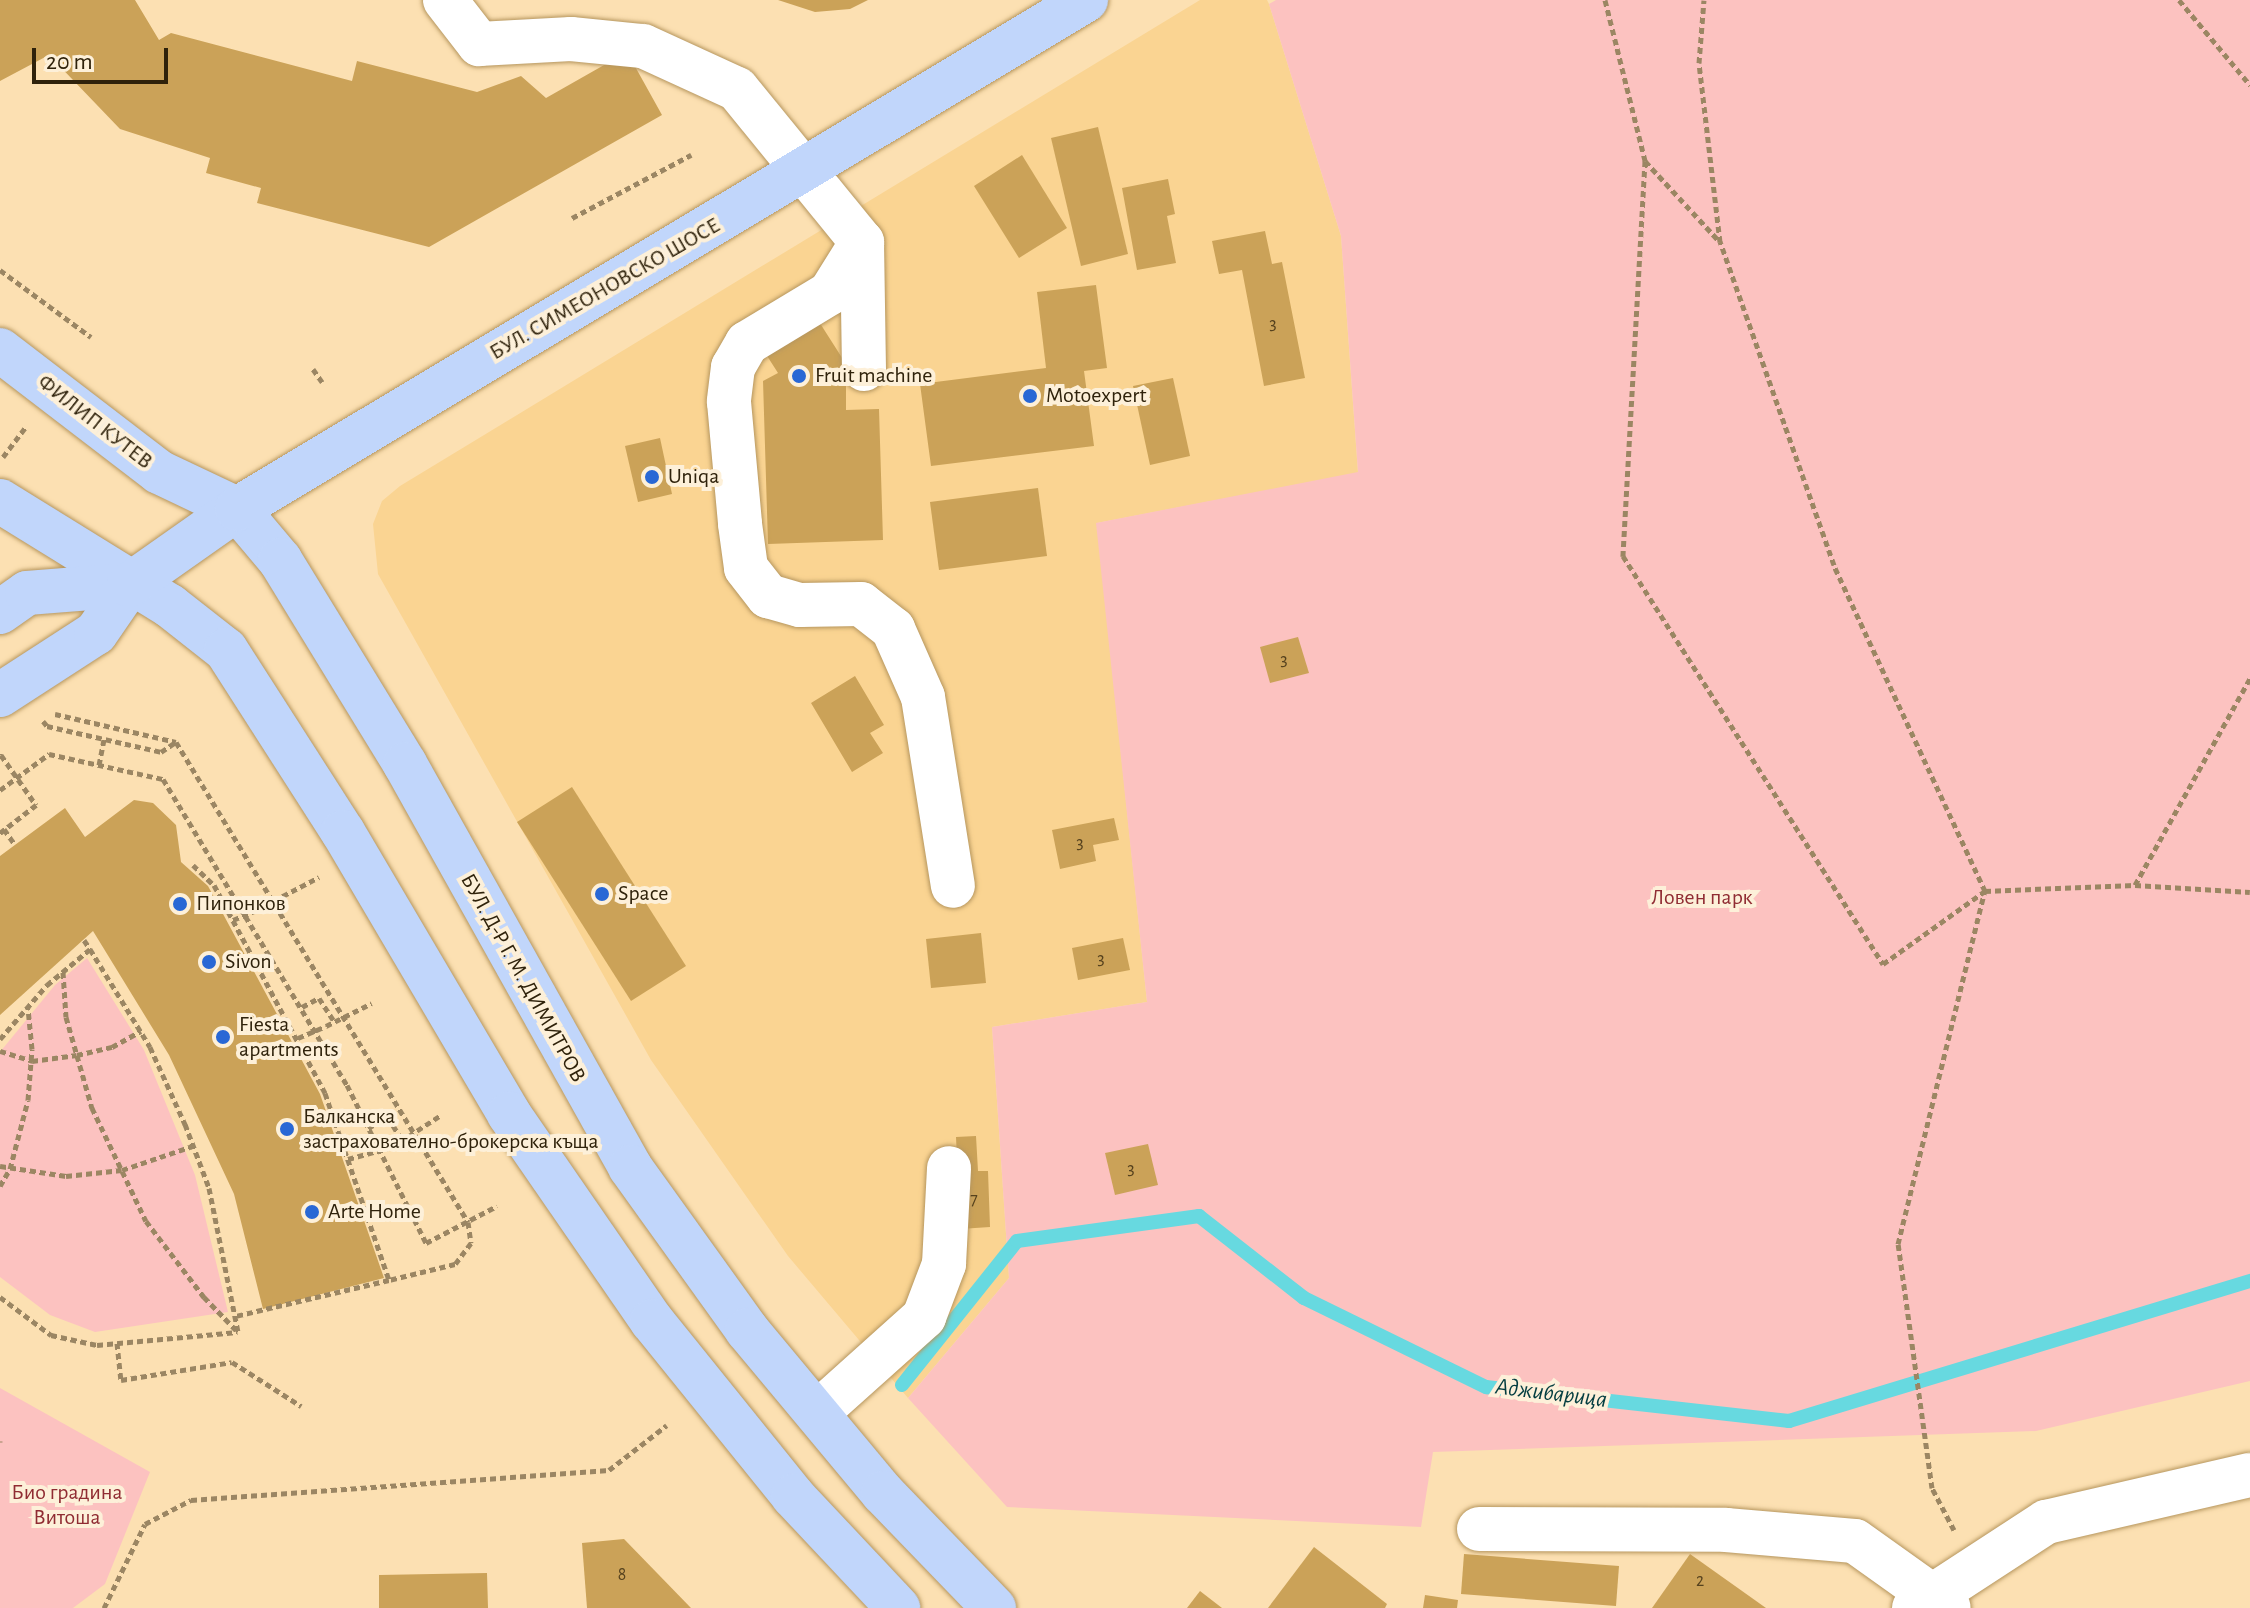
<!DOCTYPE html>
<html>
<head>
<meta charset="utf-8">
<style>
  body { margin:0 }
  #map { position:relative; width:2250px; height:1608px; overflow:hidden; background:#fce0b2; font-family:"Alegreya Sans",sans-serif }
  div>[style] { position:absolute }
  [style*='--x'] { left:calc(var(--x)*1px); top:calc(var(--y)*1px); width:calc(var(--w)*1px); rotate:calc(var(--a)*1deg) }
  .built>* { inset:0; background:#fad492 }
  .green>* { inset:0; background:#fcc2c0 }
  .stream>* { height:14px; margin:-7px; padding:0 7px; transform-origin:7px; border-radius:7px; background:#67d9e0 }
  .building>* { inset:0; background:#cba258 }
  .path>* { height:5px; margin-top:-2.5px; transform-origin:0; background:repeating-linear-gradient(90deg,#9b8663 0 6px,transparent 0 10px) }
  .roads { filter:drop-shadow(0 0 2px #b6965e) drop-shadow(0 0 2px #b6965e) }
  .minor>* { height:44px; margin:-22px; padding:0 22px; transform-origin:22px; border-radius:22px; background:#fff }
  .major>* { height:44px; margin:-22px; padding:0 22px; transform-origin:22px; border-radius:22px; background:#c1d6fb }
  .path-bridge>* { height:5px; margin-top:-2.5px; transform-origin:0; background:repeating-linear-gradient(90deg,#9b8663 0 6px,transparent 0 10px) }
  .dots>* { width:22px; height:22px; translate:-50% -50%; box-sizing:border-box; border:4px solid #fdf0d9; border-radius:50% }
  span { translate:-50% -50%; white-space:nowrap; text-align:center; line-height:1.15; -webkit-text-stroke:8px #fdf0d9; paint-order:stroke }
  .number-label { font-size:18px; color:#56421e }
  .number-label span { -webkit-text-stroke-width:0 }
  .street-label { font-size:22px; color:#2f220b }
  .poi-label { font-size:22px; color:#2f220b }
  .left { translate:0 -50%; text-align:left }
  .park-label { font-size:22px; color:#902c33 }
  .water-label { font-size:24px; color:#043d40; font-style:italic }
  .scale { position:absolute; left:32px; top:48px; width:136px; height:36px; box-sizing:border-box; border:4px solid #2f220b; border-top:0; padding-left:10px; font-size:24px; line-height:28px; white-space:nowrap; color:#2f220b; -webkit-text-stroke:6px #fdf0d9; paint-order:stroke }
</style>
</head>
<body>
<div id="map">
  <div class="built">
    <div style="clip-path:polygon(1200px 0,1267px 0,1269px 4px,1341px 236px,1358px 473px,1097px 523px,1147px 1002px,992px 1027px,1009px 1278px,908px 1398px,788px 1256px,651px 1060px,378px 574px,373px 524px,382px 501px,400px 486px)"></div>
  </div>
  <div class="green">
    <div style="clip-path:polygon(1276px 0,2250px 0,2250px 1381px,2036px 1431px,1433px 1452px,1421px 1527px,1007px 1507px,908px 1398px,1009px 1278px,992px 1027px,1147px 1002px,1096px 523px,1358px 472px,1341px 236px,1269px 4px)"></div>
    <div style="clip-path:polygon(87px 958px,144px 1050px,195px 1175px,228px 1312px,95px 1332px,50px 1315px,0 1277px,0 1052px,55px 985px)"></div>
    <div style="clip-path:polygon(0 1388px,150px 1472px,105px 1584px,73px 1608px,0 1608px)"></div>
  </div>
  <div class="stream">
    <div style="--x:902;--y:1385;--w:184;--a:-51.4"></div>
    <div style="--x:1017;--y:1241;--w:184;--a:-7.8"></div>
    <div style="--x:1199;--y:1216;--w:133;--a:38"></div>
    <div style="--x:1304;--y:1298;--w:203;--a:26.1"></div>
    <div style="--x:1486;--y:1387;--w:305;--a:6.4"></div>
    <div style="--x:1789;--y:1421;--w:482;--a:-16.9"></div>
  </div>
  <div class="building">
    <div style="clip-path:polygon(0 0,135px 0,159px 40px,171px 33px,352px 81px,357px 61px,477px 92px,521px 76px,546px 98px,627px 52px,662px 115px,429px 247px,257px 203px,261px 188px,206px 173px,210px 158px,120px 129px,49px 55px,0 81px)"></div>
    <div style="clip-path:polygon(778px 0,868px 0,850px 9px,815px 12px)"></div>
    <div style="clip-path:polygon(1098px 127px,1128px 254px,1081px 266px,1051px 138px)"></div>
    <div style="clip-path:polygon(1022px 155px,1067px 228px,1019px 258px,974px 186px)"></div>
    <div style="clip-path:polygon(1168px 179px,1175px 214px,1167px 216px,1176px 263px,1137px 270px,1122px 188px)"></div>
    <div style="clip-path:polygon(1265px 231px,1272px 264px,1282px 262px,1305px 378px,1264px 386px,1242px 270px,1219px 274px,1212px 241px)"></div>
    <div style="clip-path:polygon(1096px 285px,1107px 368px,1084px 371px,1094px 446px,931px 466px,920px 384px,1046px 368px,1037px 292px)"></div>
    <div style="clip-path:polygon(816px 317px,846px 364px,846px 410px,879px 409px,883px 540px,768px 544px,763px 381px,778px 373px,762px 348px)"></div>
    <div style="clip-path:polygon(1173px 378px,1190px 456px,1150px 465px,1133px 386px)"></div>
    <div style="clip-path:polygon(660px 438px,672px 494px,638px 502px,625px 446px)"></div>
    <div style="clip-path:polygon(1038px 488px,1047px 556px,939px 570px,930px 502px)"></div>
    <div style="clip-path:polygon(1298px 637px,1309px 673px,1270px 683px,1260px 647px)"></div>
    <div style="clip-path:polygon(855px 676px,884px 725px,870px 733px,883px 753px,852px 772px,811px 703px)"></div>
    <div style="clip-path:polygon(572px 787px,686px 966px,631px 1001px,517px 822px)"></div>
    <div style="clip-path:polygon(134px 800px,153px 803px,176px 825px,181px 862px,208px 886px,320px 1094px,384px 1278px,263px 1309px,234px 1194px,169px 1055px,93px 931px,0 1015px,0 856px,65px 808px,85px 837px)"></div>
    <div style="clip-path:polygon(1114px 818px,1119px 840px,1093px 845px,1096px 861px,1060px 869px,1052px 830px)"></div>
    <div style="clip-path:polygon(981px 933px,986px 983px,931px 988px,926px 939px)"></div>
    <div style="clip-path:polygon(1123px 938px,1130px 970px,1078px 980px,1072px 948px)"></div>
    <div style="clip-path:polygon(976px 1136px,978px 1171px,988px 1171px,990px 1227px,960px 1229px,956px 1137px)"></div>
    <div style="clip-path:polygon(1148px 1144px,1158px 1185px,1115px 1195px,1105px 1153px)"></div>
    <div style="clip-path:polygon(624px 1539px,691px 1608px,587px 1608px,582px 1543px)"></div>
    <div style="clip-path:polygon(1314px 1547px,1387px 1604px,1385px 1608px,1268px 1608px)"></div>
    <div style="clip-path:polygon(1464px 1554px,1619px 1566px,1616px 1606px,1461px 1594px)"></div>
    <div style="clip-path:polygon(1690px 1554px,1766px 1608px,1652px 1608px)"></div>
    <div style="clip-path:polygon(487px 1573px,488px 1608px,379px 1608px,379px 1575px)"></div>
    <div style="clip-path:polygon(1200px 1591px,1222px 1608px,1187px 1608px)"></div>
    <div style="clip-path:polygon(1425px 1595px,1458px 1600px,1457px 1608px,1423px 1608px)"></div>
  </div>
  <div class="path">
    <div style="--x:1605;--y:0;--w:166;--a:76"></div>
    <div style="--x:1645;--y:161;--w:109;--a:47.2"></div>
    <div style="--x:2179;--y:0;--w:111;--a:50.1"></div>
    <div style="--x:1645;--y:161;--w:396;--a:93.2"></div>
    <div style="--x:1623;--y:556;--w:484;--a:57.5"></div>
    <div style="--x:1883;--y:964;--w:125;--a:-35.6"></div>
    <div style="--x:1985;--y:891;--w:359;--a:-114.9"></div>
    <div style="--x:1834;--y:565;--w:343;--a:-109.4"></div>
    <div style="--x:1720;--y:242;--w:180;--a:-96.7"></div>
    <div style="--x:1699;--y:63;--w:63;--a:-85.5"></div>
    <div style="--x:572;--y:218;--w:135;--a:-27.9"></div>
    <div style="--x:0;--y:270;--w:113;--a:36.4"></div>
    <div style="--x:313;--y:369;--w:16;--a:55"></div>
    <div style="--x:3;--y:457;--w:38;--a:-53"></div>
    <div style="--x:55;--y:714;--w:124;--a:13"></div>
    <div style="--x:176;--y:742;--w:562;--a:58.69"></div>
    <div style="--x:468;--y:1222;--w:21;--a:82"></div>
    <div style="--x:471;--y:1243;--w:26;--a:127"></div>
    <div style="--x:455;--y:1264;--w:68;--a:166.4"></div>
    <div style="--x:43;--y:721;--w:6;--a:51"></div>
    <div style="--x:47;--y:726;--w:117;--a:12.8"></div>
    <div style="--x:161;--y:752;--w:18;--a:-34"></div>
    <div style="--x:0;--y:753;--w:2;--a:90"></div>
    <div style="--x:99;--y:765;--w:26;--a:-79"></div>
    <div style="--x:0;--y:790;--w:61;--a:-36.3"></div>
    <div style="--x:49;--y:754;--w:117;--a:12.4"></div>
    <div style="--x:163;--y:779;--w:357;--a:59"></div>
    <div style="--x:347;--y:1085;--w:177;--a:63.4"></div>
    <div style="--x:426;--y:1243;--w:80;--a:-27.5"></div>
    <div style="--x:4;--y:829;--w:19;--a:55"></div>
    <div style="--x:0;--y:833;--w:46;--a:-37.9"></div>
    <div style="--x:193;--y:865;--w:29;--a:44"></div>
    <div style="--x:214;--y:885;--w:236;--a:61.9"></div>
    <div style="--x:325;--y:1093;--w:198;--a:71.1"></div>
    <div style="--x:389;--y:1280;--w:158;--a:166.8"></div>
    <div style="--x:2135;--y:885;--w:237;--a:-60.9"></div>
    <div style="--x:256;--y:910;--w:71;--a:-27.6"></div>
    <div style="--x:84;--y:940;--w:11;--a:56"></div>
    <div style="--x:63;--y:972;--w:45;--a:86.2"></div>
    <div style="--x:66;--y:1017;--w:95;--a:74.1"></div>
    <div style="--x:92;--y:1108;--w:125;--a:64.5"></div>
    <div style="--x:146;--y:1221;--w:96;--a:52.7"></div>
    <div style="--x:204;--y:1297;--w:47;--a:45.9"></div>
    <div style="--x:302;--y:1007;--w:19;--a:-28"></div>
    <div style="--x:319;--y:998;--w:27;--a:57"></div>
    <div style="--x:326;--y:1026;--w:51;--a:-26.6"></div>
    <div style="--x:0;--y:1039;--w:72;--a:-49"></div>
    <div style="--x:47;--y:985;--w:56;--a:-39.9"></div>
    <div style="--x:90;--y:949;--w:115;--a:58.5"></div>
    <div style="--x:150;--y:1047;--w:85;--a:65.6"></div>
    <div style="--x:185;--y:1124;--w:68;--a:69.4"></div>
    <div style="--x:209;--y:1188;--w:147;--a:78.6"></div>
    <div style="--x:0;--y:1051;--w:34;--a:17"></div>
    <div style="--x:32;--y:1061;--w:45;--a:-7.6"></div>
    <div style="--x:77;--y:1055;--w:36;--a:-13"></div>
    <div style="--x:112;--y:1047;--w:33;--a:-29"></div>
    <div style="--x:368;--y:1128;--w:23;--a:-29"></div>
    <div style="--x:388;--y:1117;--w:27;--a:59"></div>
    <div style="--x:392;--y:1147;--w:59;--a:-33.1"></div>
    <div style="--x:0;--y:1166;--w:67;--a:8.6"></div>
    <div style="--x:66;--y:1176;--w:56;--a:-6.1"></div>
    <div style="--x:122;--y:1170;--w:75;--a:-18.7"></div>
    <div style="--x:0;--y:1186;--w:20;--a:-60"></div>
    <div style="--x:10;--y:1169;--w:71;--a:-75.4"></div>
    <div style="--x:28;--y:1100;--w:51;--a:-85.5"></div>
    <div style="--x:32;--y:1049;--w:41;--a:-95.6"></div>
    <div style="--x:0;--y:1297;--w:64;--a:36.7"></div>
    <div style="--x:51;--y:1335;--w:47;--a:12.3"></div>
    <div style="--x:97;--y:1345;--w:141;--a:-5.3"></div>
    <div style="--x:117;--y:1343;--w:37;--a:84"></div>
    <div style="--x:121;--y:1380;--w:112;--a:-9.2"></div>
    <div style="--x:232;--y:1362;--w:82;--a:32.5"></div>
    <div style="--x:0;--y:1441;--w:1;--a:90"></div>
    <div style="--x:1954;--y:1530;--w:47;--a:-117.6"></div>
    <div style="--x:1932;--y:1488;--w:246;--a:-97.9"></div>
    <div style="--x:1898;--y:1244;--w:364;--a:-76.2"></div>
    <div style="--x:1985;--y:891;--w:150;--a:-2.3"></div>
    <div style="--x:2135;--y:885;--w:115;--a:3.5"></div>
    <div style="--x:104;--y:1608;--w:93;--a:-64"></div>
    <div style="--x:145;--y:1524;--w:52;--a:-27.6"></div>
    <div style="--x:191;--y:1500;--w:419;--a:-4.1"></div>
    <div style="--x:609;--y:1470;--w:73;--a:-37.8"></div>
  </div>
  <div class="roads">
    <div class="minor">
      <div style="--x:445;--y:0;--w:56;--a:52.3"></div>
      <div style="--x:479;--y:44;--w:92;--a:-3.1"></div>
      <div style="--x:571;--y:39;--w:72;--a:5.6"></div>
      <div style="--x:643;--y:46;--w:103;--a:24.6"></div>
      <div style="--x:737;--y:89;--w:198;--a:50.8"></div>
      <div style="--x:862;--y:242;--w:127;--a:89.1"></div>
      <div style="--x:862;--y:242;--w:60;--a:122.1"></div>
      <div style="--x:830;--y:293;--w:97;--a:148.9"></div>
      <div style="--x:747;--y:343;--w:28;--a:120"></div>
      <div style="--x:733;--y:367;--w:35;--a:97"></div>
      <div style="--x:729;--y:402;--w:122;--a:84.8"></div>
      <div style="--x:740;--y:524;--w:44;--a:82.2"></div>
      <div style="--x:746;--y:568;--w:36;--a:52"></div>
      <div style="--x:768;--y:596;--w:33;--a:16"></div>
      <div style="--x:800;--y:605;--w:61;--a:-0.9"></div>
      <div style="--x:861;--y:604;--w:41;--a:38"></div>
      <div style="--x:893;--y:629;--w:74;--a:66.2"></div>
      <div style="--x:923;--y:697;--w:191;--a:81"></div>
      <div style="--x:817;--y:1413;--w:144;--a:-41.9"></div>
      <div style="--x:924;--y:1317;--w:57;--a:-69.3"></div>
      <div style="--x:944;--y:1264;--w:96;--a:-87"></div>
      <div style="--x:1479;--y:1529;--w:247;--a:0.2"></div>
      <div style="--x:1726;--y:1530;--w:129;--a:4.9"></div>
      <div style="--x:1855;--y:1541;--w:115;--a:35.5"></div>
      <div style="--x:1914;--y:1608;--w:158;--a:-33.1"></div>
      <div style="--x:2046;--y:1522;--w:209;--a:-13"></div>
    </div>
    <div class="major">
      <div style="--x:0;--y:350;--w:200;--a:37.5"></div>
      <div style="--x:159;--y:472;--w:86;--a:25.4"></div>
      <div style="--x:237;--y:509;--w:67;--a:49.9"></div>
      <div style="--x:280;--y:560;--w:239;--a:58.5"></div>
      <div style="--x:405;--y:764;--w:462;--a:60.8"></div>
      <div style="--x:630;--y:1167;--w:201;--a:54.3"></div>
      <div style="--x:747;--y:1330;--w:212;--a:50.2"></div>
      <div style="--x:883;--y:1493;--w:160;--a:46"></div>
      <div style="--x:0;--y:501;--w:200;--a:31.7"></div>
      <div style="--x:170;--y:606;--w:71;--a:38.2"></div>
      <div style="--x:226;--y:650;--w:216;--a:57.3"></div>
      <div style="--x:343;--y:832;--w:327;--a:59.5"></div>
      <div style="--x:509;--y:1114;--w:252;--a:55.4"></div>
      <div style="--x:652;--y:1321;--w:225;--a:51.1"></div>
      <div style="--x:793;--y:1496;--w:154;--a:46.8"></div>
      <div style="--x:0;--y:612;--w:33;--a:-35"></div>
      <div style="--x:27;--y:593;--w:102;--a:-4.5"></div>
      <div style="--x:0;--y:695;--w:114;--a:-32.9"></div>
      <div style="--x:96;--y:633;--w:58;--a:-55.5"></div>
      <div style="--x:129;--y:585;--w:132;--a:-35.1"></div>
      <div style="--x:237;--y:509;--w:990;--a:-30.94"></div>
    </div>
  </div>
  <div class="path-bridge">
    <div style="--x:1;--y:755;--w:61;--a:55"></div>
    <div style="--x:233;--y:920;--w:25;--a:-23"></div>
    <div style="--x:298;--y:1038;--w:30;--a:-23"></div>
    <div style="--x:348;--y:1159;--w:46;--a:-15.3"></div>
  </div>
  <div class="dots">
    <div style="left:799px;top:376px;background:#2968d5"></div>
    <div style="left:1030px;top:396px;background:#2968d5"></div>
    <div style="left:652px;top:477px;background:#2968d5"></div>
    <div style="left:602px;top:894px;background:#2968d5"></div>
    <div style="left:180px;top:904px;background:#2968d5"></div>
    <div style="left:209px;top:962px;background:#2968d5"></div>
    <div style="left:223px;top:1037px;background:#2968d5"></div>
    <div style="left:287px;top:1129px;background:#2968d5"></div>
    <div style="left:312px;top:1212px;background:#2968d5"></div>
  </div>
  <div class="number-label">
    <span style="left:1273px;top:324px">3</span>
    <span style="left:1284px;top:660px">3</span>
    <span style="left:1080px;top:843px">3</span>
    <span style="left:1101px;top:959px">3</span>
    <span style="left:1131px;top:1169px">3</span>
    <span style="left:974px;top:1200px">7</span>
    <span style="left:622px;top:1575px">8</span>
    <span style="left:1700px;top:1581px">2</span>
  </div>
  <div class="street-label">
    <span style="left:605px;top:289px;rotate:-30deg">БУЛ. СИМЕОНОВСКО ШОСЕ</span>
    <span style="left:95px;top:422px;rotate:38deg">ФИЛИП КУТЕВ</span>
    <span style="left:523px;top:978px;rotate:61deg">БУЛ. Д-Р Г. М. ДИМИТРОВ</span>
  </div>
  <div class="poi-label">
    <span class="left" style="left:815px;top:376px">Fruit machine</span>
    <span class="left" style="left:1046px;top:396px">Motoexpert</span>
    <span class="left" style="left:668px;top:477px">Uniqa</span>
    <span class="left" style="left:618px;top:894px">Space</span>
    <span class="left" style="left:196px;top:904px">Пипонков</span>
    <span class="left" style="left:225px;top:962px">Sivon</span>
    <span class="left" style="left:239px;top:1037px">Fiesta<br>apartments</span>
    <span class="left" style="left:303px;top:1129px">Балканска<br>застрахователно-брокерска къща</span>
    <span class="left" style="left:328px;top:1212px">Arte Home</span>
  </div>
  <div class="park-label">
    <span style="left:1702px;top:898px">Ловен парк</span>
    <span style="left:67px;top:1505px">Био градина<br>Витоша</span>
  </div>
  <div class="water-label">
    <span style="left:1551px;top:1394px;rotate:7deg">Аджибарица</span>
  </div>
  <div class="scale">20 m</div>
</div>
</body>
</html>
